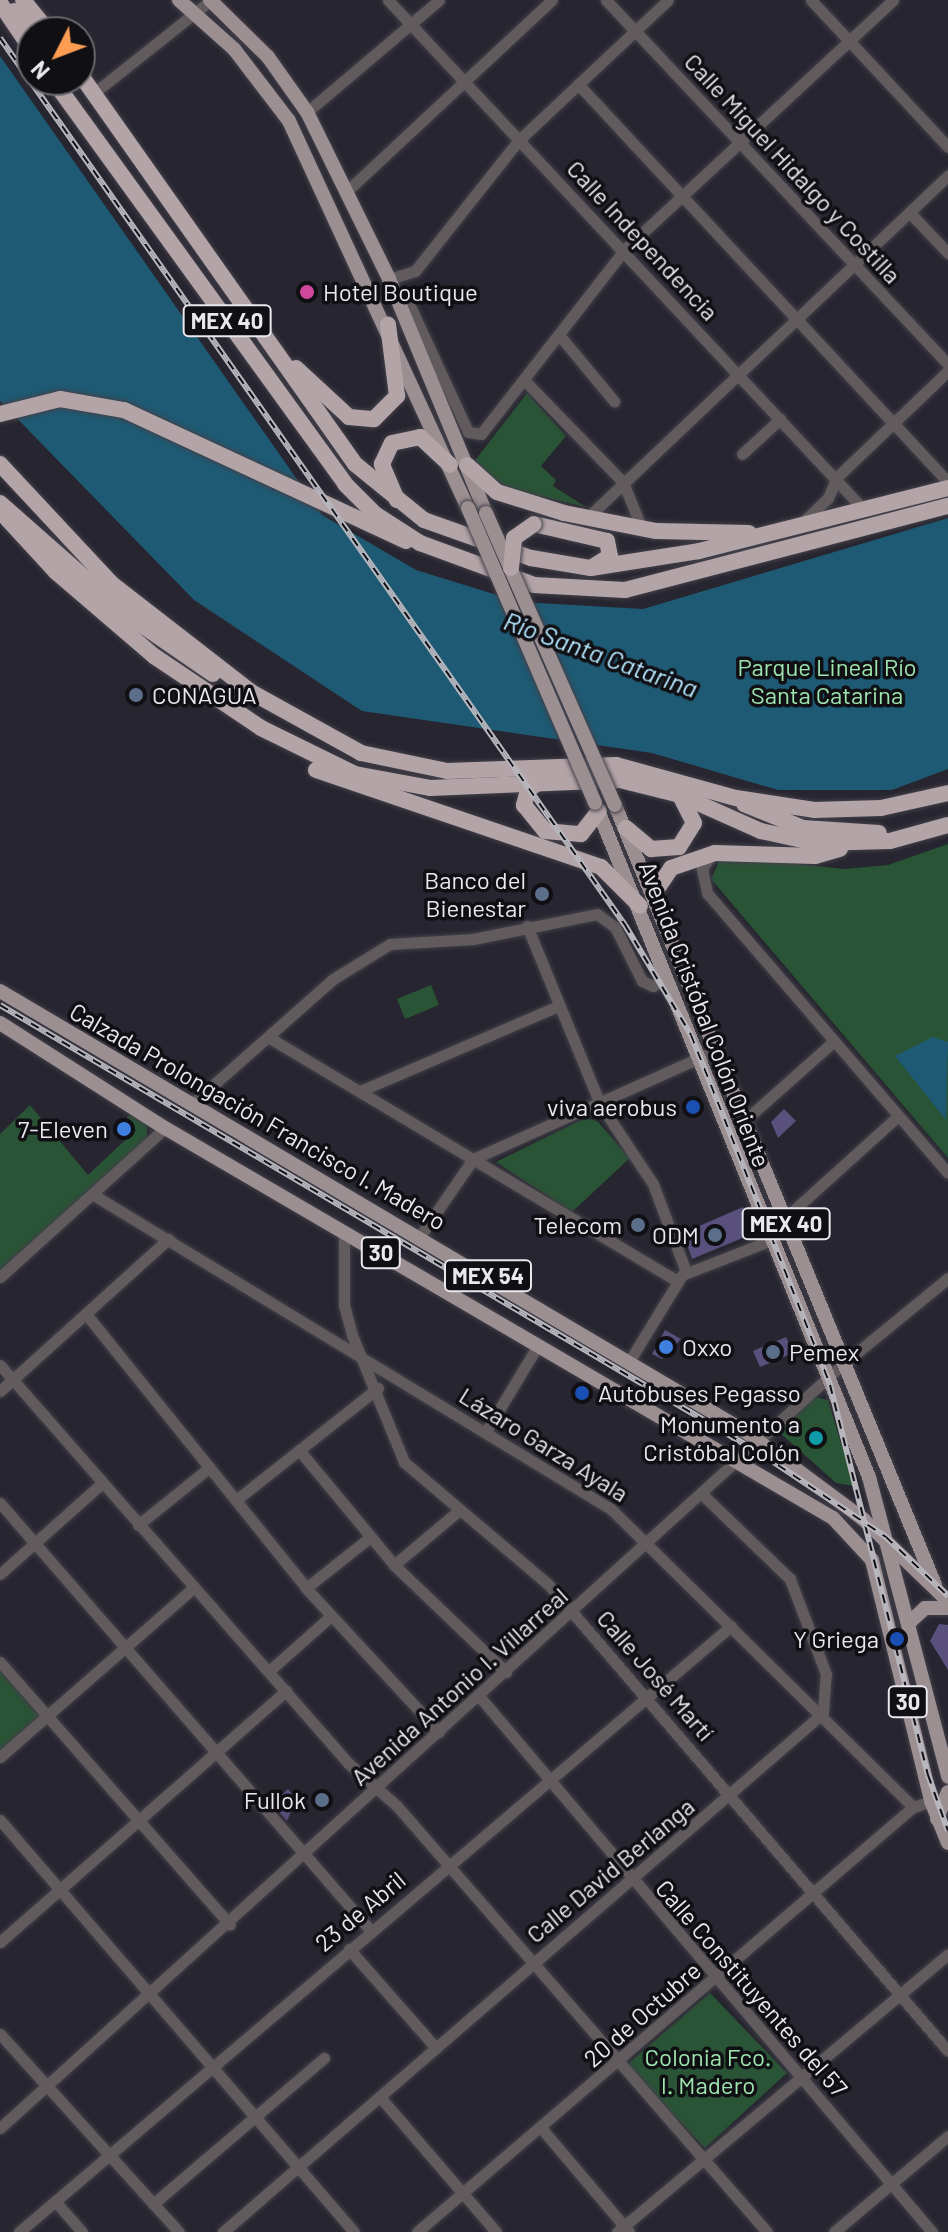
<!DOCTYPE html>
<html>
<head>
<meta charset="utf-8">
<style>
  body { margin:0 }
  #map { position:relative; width:948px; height:2232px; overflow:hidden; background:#27252f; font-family:Barlow,sans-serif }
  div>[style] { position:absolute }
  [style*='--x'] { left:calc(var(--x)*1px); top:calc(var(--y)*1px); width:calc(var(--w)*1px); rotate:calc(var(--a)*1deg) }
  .green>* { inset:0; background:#295435 }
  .water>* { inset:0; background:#1e5a73 }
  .building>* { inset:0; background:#5a507d }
  .roads { filter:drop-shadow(0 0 2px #42404a) drop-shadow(0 0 2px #42404a) }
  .minor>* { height:11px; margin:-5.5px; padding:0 5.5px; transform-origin:5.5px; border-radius:5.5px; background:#615b5d }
  .major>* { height:14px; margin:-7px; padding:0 7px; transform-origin:7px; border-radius:7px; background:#9c8f92 }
  .highway>* { height:16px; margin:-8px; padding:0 8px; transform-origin:8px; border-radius:8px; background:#b3a4a7 }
  .rail>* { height:6px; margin-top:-3px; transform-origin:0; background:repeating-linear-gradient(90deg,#100f13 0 9px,#b7b6bd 0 18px); box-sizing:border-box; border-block:2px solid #b7b6bd }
  .bridges { filter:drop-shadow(0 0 2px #42404a) drop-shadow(0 0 2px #42404a) }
  .major-bridge>* { height:14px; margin:-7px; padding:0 7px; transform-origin:7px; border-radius:7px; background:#9c8f92 }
  .highway-bridge>* { height:16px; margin:-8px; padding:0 8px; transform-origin:8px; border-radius:8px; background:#b3a4a7 }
  .dots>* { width:22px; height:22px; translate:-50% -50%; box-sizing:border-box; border:4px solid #100f13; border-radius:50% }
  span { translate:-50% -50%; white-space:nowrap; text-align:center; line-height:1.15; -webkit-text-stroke:7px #100f13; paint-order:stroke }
  .shield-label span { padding:2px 6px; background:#100f13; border:2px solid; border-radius:6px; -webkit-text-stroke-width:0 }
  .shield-label { font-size:22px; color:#e9e8ef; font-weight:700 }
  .street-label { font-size:24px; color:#e9e8ef }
  .poi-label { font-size:24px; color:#e9e8ef }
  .left { translate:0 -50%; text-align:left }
  .right { translate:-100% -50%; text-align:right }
  .park-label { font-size:24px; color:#9de4ae }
  .water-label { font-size:26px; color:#b4e6ff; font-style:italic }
  .north { position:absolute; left:16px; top:16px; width:80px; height:80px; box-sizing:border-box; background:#100f13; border:2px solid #67666b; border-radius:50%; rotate:228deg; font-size:22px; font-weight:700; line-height:32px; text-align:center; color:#e9e8ef }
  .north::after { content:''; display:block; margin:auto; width:28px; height:36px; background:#fc9d53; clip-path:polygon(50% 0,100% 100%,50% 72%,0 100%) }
</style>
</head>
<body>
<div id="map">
  <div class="green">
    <div style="clip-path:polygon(527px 393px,566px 436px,541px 466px,556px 480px,553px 486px,586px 507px,509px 489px,473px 463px)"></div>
    <div style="clip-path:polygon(948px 844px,948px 1158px,711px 879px,719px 862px,734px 857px,844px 869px,888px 865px)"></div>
    <div style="clip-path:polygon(431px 985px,439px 1005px,405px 1019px,397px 999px)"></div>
    <div style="clip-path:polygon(30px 1105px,88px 1175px,136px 1130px,126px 1119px,132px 1112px,147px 1122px,147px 1139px,0 1271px,0 1134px)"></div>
    <div style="clip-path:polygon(585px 1118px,597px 1121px,630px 1158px,572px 1212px,496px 1162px)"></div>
    <div style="clip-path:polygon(815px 1397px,828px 1400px,854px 1486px,836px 1483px,778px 1431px)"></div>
    <div style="clip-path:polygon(0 1670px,40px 1717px,0 1752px)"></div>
    <div style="clip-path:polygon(710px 1993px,787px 2073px,705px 2148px,629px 2069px,630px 2062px)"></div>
  </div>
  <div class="water">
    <div style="clip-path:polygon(0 56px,322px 515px,416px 570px,520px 602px,643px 609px,948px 518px,948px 769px,892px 790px,778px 790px,652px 753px,362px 711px,194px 600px,0 401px)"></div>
    <div style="clip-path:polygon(933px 1037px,948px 1042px,946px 1120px,895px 1056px)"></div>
  </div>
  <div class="building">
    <div style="clip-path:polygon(784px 1109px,796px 1121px,778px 1138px,771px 1122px)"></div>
    <div style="clip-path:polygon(743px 1207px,750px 1226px,745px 1237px,692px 1259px,683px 1233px)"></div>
    <div style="clip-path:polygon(665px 1330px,681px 1339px,662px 1359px,652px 1354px)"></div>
    <div style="clip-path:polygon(786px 1337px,793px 1353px,760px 1367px,753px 1351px)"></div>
    <div style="clip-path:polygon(939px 1624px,948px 1625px,948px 1670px,930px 1641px)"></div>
    <div style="clip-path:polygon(288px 1789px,296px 1799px,287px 1821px,272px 1804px)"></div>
  </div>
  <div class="roads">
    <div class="minor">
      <div style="--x:388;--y:0;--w:699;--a:46.97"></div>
      <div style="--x:606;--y:0;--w:499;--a:46.8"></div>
      <div style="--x:811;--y:0;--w:201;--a:47"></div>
      <div style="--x:578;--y:84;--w:543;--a:47.09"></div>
      <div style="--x:94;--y:93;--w:149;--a:-38.5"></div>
      <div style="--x:307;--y:112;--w:173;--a:-40.3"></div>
      <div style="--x:347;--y:191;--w:280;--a:-43"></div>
      <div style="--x:911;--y:214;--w:54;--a:46.5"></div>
      <div style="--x:389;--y:279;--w:27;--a:-17"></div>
      <div style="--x:415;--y:271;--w:167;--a:-51.6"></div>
      <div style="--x:519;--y:140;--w:204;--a:-43.2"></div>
      <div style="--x:393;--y:289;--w:26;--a:47"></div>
      <div style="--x:411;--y:308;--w:136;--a:65.3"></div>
      <div style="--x:468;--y:432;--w:13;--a:9"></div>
      <div style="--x:481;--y:434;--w:233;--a:-52.1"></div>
      <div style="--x:624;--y:250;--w:367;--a:-42.9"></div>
      <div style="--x:560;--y:336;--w:85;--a:50.3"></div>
      <div style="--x:525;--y:381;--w:141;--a:45.9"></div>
      <div style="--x:623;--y:482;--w:51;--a:68"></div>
      <div style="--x:742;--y:454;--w:52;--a:-42.6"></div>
      <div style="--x:587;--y:518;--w:498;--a:-43.5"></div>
      <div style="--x:802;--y:523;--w:36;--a:-44"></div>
      <div style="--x:828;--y:498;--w:23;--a:-67"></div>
      <div style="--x:837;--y:477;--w:153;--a:-43.7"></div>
      <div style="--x:711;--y:855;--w:17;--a:123"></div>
      <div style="--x:702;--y:869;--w:25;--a:78"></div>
      <div style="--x:707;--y:893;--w:369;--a:49.3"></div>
      <div style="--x:527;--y:926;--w:192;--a:67.7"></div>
      <div style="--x:600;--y:1104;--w:96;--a:56.5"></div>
      <div style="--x:653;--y:1184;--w:94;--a:69.4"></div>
      <div style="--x:268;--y:1037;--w:476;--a:30.8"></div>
      <div style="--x:360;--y:1091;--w:215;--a:-23.2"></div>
      <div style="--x:194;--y:1102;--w:186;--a:-41.5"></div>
      <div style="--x:333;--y:979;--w:67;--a:-31.6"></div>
      <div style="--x:390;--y:944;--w:83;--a:-3.4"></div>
      <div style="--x:473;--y:939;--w:126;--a:-11.4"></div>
      <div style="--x:597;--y:914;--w:22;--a:36"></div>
      <div style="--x:615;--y:927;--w:60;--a:63.4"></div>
      <div style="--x:642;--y:981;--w:12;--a:24"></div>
      <div style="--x:653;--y:986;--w:13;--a:-32"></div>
      <div style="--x:744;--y:1121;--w:118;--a:-41.6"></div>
      <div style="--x:92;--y:1194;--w:607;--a:31.26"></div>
      <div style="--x:611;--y:1509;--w:424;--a:44.6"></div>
      <div style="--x:784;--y:1219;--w:154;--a:-42.1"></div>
      <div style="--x:344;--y:1231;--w:74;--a:90"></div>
      <div style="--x:344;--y:1305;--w:31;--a:75"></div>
      <div style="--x:352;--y:1335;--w:137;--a:67.7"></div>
      <div style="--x:404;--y:1462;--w:190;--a:40.3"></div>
      <div style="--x:549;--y:1585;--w:613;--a:49.43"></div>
      <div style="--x:420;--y:1236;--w:93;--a:-55.5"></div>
      <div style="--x:473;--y:1159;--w:264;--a:-24.1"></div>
      <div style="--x:0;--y:1277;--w:222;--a:-42.1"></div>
      <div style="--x:86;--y:1314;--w:351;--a:51.2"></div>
      <div style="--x:306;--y:1588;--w:196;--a:47.3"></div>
      <div style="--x:630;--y:1360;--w:100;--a:-58.5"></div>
      <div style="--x:682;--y:1275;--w:93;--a:-21.3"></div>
      <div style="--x:0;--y:1365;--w:529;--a:48.83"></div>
      <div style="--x:348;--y:1763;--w:65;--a:41.3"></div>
      <div style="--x:397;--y:1806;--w:564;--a:49.02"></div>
      <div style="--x:0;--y:1391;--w:227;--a:-42.1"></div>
      <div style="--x:485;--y:1433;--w:103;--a:-58.9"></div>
      <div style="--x:299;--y:1450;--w:149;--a:50.4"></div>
      <div style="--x:394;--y:1565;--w:155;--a:43.7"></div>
      <div style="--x:236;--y:1500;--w:181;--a:-38.3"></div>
      <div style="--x:0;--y:1503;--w:566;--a:49.08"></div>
      <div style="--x:138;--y:1525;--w:92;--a:-38.9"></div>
      <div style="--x:394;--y:1565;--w:82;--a:-40.1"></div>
      <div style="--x:0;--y:1574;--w:137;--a:-41.7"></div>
      <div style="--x:306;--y:1588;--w:80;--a:-38.4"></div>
      <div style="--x:0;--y:1662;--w:349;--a:48.8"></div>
      <div style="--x:269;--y:1671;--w:83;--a:-41.6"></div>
      <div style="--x:479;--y:1696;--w:702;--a:49.8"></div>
      <div style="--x:0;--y:1757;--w:258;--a:-41.2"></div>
      <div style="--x:0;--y:1820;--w:543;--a:49.33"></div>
      <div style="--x:0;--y:1942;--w:381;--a:-41.3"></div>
      <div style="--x:349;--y:1949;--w:132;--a:48.7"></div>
      <div style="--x:0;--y:2034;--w:267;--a:47.9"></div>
      <div style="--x:380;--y:2097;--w:178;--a:49.3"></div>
      <div style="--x:0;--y:2128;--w:1138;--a:-42.19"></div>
      <div style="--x:843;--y:1364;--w:136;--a:-39.3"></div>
      <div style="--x:542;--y:2129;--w:135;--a:49.8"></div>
      <div style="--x:55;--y:2201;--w:41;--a:48.9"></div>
      <div style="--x:153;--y:2204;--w:225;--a:-40.5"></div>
      <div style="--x:19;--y:2232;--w:935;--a:-40.4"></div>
      <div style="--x:223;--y:2232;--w:793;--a:-40.86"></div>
      <div style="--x:823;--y:1713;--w:39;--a:-86"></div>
      <div style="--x:826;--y:1674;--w:102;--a:-110.8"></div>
      <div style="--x:790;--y:1579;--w:122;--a:-136"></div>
      <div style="--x:417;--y:2232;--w:653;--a:-40.59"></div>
      <div style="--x:913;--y:1807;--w:19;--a:-18"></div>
      <div style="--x:617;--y:2232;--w:432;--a:-40"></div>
      <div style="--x:834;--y:2232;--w:149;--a:-40.1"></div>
    </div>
    <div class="major">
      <div style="--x:179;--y:0;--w:74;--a:41.7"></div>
      <div style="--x:234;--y:49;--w:91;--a:52.6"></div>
      <div style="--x:289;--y:121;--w:426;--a:65.2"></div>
      <div style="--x:210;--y:0;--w:81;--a:44.5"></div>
      <div style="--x:268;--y:57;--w:67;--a:54.7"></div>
      <div style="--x:307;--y:112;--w:186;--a:63.8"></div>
      <div style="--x:389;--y:279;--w:253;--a:67.5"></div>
      <div style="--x:595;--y:803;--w:728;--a:67.88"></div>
      <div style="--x:869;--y:1477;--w:310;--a:75.2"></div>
      <div style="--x:615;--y:805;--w:843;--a:67.69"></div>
      <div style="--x:0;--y:991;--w:867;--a:30.59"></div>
      <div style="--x:746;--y:1432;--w:146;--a:36.6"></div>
      <div style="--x:863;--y:1519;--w:118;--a:44"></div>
      <div style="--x:0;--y:1023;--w:196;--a:32.5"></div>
      <div style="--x:165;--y:1128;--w:774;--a:30.28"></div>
      <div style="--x:833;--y:1518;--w:57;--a:47.1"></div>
      <div style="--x:872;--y:1560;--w:248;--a:76.2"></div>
      <div style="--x:931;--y:1801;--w:45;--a:68"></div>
      <div style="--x:911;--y:1621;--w:19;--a:-43"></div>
      <div style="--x:925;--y:1608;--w:23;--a:0"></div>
      <div style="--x:937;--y:1819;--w:29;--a:-68"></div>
    </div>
    <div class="highway">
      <div style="--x:23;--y:0;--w:41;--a:50.9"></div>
      <div style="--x:0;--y:3;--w:57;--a:55.8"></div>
      <div style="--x:14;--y:11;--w:30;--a:44"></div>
      <div style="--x:80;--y:74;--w:477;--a:54.8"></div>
      <div style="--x:355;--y:464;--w:89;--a:39.1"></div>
      <div style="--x:424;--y:520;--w:114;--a:19.6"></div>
      <div style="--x:531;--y:558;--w:61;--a:9.5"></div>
      <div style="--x:591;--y:568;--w:109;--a:-8.9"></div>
      <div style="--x:699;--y:551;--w:257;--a:-14.2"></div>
      <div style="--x:53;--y:80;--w:498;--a:54.1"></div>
      <div style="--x:345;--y:484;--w:42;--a:45"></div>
      <div style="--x:375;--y:514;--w:54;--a:32.8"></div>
      <div style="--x:420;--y:543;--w:121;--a:20.2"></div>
      <div style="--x:534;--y:585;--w:91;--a:3.1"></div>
      <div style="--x:625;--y:590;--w:334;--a:-14.6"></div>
      <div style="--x:296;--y:368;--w:72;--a:42.8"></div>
      <div style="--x:349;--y:417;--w:25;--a:5"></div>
      <div style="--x:374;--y:419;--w:33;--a:-45"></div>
      <div style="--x:397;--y:396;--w:72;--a:-97.2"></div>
      <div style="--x:0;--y:414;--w:62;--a:-14"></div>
      <div style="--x:60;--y:399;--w:65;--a:9.8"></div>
      <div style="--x:124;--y:410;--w:311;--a:24.9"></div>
      <div style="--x:0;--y:464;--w:164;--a:47"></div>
      <div style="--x:112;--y:584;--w:176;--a:37.8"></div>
      <div style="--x:251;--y:692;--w:126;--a:29"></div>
      <div style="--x:361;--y:753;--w:88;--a:11.8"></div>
      <div style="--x:447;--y:771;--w:169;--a:-2"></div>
      <div style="--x:616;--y:765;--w:124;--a:15.4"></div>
      <div style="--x:736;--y:798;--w:79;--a:8.7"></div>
      <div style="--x:814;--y:810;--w:67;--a:-1.7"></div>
      <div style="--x:881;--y:808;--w:69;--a:-12.6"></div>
      <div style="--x:467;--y:465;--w:40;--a:42"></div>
      <div style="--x:497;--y:492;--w:70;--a:17.4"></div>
      <div style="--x:564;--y:513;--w:94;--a:11.1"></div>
      <div style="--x:656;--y:531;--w:93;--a:1.2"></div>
      <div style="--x:397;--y:500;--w:39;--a:-113"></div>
      <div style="--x:382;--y:464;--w:23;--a:-65"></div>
      <div style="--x:392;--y:443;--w:29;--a:-12"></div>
      <div style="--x:420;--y:437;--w:41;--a:43"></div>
      <div style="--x:0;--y:503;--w:169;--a:41.4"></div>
      <div style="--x:127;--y:615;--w:104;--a:34.5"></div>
      <div style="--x:0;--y:511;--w:83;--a:47.4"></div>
      <div style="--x:56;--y:572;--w:129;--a:40.6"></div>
      <div style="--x:154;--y:656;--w:129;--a:33.9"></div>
      <div style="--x:261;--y:728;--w:105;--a:26.1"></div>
      <div style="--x:355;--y:774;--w:76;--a:10.6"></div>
      <div style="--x:430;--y:788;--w:190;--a:-2.4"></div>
      <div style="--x:620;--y:780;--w:62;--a:14"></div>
      <div style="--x:680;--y:795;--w:89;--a:24"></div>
      <div style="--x:761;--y:831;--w:56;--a:12.3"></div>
      <div style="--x:816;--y:843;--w:74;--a:-1.5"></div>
      <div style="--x:890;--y:841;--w:60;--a:-15.4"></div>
      <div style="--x:534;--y:524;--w:75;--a:13.1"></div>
      <div style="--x:607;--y:541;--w:15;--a:79"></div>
      <div style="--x:610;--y:556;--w:19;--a:148"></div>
      <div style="--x:316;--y:770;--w:301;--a:18.8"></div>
      <div style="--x:601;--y:867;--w:55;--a:45"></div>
      <div style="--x:543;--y:779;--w:19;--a:144"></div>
      <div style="--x:528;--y:790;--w:16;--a:105"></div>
      <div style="--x:524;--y:805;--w:33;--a:51"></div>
      <div style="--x:545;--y:831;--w:36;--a:5"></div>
      <div style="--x:581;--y:834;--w:29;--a:-52"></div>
      <div style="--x:744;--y:804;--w:64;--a:22.1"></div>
      <div style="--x:803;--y:828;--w:76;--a:3.8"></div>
      <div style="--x:626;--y:828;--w:33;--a:40"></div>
      <div style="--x:651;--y:849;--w:28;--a:-4"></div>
      <div style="--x:679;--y:847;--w:28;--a:-58"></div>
      <div style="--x:694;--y:823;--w:29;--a:-117"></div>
      <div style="--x:653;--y:895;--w:32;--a:-56"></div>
      <div style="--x:671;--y:868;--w:46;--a:-18.8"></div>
      <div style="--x:715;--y:853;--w:100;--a:1.7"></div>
      <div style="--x:815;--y:856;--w:26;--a:-16"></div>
    </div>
  </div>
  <div class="rail">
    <div style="--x:0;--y:38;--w:1085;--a:54.83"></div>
    <div style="--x:625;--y:925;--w:128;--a:59"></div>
    <div style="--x:691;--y:1035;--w:377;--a:68.3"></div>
    <div style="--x:830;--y:1385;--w:402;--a:75.9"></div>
    <div style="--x:928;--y:1775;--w:59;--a:70.3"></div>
    <div style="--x:0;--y:1005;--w:886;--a:30.53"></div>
    <div style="--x:763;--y:1455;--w:148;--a:33.7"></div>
    <div style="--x:886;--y:1537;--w:86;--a:43.6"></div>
  </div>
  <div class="bridges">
    <div class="major-bridge">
      <div style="--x:468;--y:508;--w:321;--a:66.7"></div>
      <div style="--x:486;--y:513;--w:319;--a:66.2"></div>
    </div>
    <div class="highway-bridge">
      <div style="--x:511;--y:568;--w:30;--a:-84"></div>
      <div style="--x:514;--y:538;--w:24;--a:-35"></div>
    </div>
  </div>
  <div class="dots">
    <div style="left:307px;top:292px;background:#d1479c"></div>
    <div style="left:136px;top:695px;background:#5c6f8a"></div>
    <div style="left:542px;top:894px;background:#5c6f8a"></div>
    <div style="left:693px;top:1107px;background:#1a4fb4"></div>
    <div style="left:124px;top:1129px;background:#3f7fe0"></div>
    <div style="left:638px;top:1225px;background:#5c6f8a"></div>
    <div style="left:715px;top:1235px;background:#5c6f8a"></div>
    <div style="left:666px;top:1347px;background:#3f7fe0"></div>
    <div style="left:773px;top:1352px;background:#5c6f8a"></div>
    <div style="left:582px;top:1393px;background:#1a4fb4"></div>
    <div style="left:816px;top:1438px;background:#0f9aa8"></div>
    <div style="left:897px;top:1639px;background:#1a4fb4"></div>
    <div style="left:322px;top:1800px;background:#5c6f8a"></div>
  </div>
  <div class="shield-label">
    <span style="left:227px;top:321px">MEX 40</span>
    <span style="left:786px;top:1224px">MEX 40</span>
    <span style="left:381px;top:1253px">30</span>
    <span style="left:488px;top:1276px">MEX 54</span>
    <span style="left:908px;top:1702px">30</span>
  </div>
  <div class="street-label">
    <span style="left:793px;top:168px;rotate:47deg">Calle Miguel Hidalgo y Costilla</span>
    <span style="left:643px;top:240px;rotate:47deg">Calle Independencia</span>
    <span style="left:705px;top:1014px;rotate:69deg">Avenida Cristóbal Colón Oriente</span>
    <span style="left:258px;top:1116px;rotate:30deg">Calzada Prolongación Francisco I. Madero</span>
    <span style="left:544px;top:1444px;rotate:32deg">Lázaro Garza Ayala</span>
    <span style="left:656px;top:1675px;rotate:49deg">Calle José Martí</span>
    <span style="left:459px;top:1686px;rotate:-42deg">Avenida Antonio I. Villarreal</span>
    <span style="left:610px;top:1870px;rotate:-40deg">Calle David Berlanga</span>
    <span style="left:360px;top:1911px;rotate:-40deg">23 de Abril</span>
    <span style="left:752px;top:1988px;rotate:49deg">Calle Constituyentes del 57</span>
    <span style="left:642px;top:2014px;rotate:-41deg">20 de Octubre</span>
  </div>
  <div class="poi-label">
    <span class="left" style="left:323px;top:292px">Hotel Boutique</span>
    <span class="left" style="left:152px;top:695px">CONAGUA</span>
    <span class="right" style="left:526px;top:894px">Banco del<br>Bienestar</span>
    <span class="right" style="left:677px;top:1107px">viva aerobus</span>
    <span class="right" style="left:108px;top:1129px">7-Eleven</span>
    <span class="right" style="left:622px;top:1225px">Telecom</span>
    <span class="right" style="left:699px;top:1235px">ODM</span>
    <span class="left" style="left:682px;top:1347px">Oxxo</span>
    <span class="left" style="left:789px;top:1352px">Pemex</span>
    <span class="left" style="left:598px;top:1393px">Autobuses Pegasso</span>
    <span class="right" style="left:800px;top:1438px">Monumento a<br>Cristóbal Colón</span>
    <span class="right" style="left:879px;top:1639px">Y Griega</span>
    <span class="right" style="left:306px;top:1800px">Fullok</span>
  </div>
  <div class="park-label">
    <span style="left:827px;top:681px">Parque Lineal Río<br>Santa Catarina</span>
    <span style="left:708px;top:2071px">Colonia Fco.<br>I. Madero</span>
  </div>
  <div class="water-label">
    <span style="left:601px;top:654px;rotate:20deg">Río Santa Catarina</span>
  </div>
  <div class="north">N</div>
</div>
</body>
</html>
